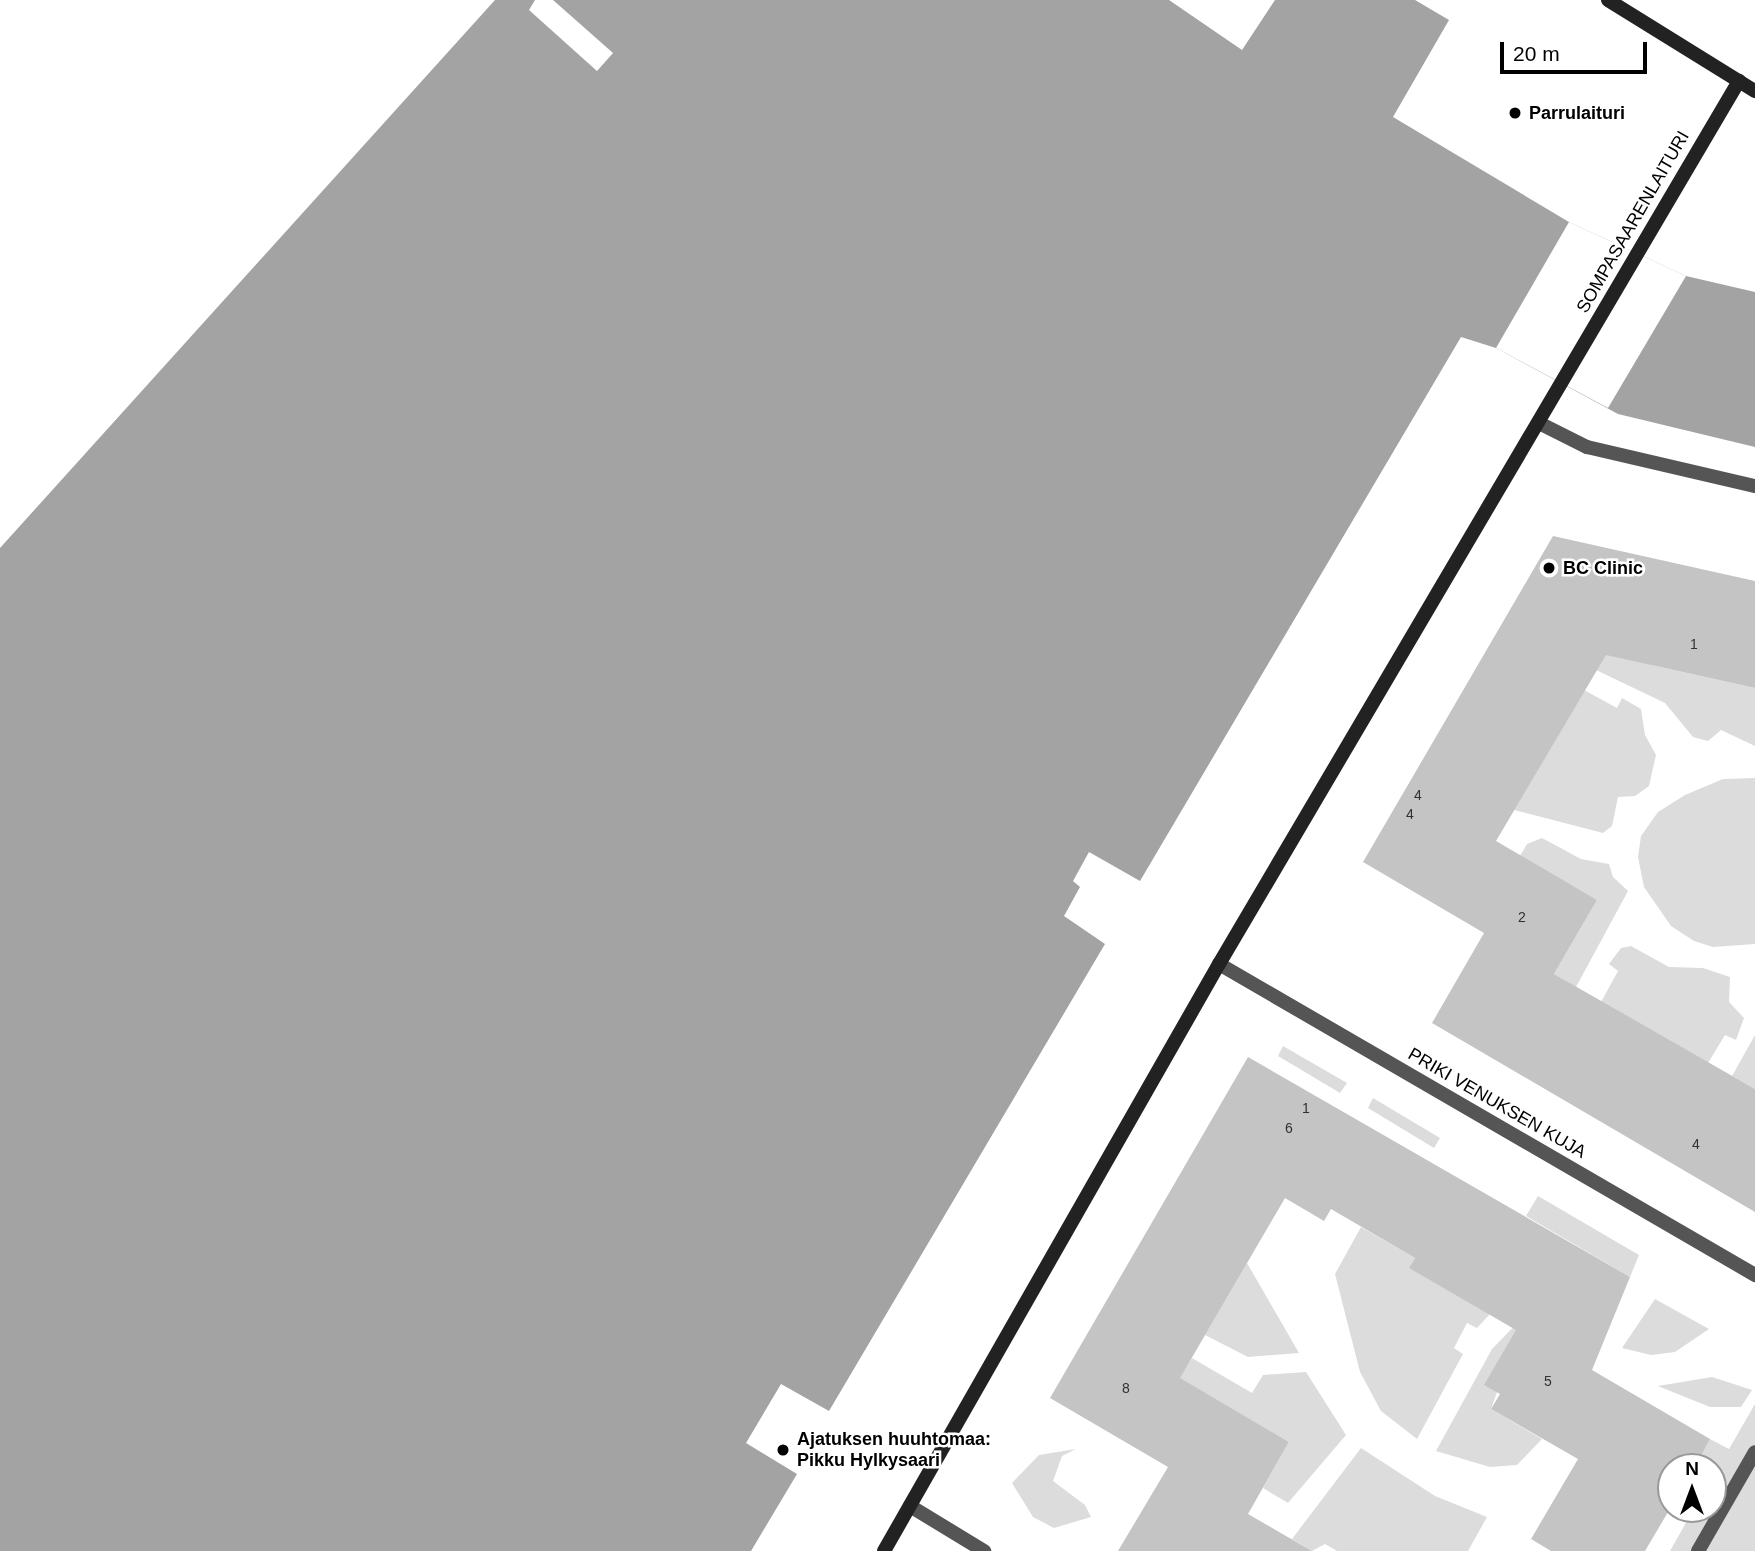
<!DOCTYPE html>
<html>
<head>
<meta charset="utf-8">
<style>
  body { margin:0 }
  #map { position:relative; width:1755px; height:1551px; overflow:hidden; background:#fff; font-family:Helvetica,sans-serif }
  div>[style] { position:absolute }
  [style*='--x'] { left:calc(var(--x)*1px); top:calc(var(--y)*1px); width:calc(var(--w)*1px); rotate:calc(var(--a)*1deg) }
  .green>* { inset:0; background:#dcdcdc }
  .water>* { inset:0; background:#a3a3a3 }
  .pier>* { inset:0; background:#fff }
  .building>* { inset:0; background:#c4c4c4 }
  .street>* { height:14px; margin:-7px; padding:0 7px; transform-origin:7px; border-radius:7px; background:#555 }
  .secondary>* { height:14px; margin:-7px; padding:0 7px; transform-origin:7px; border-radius:7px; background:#222 }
  .dots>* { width:19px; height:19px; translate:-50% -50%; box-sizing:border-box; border:4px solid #fff; border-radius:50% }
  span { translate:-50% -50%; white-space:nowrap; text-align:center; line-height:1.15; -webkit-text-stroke:5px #fff; paint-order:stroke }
  .number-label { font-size:14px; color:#313131 }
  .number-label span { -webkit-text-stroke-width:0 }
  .poi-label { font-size:18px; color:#000; font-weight:700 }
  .left { translate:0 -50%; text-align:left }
  .street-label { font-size:18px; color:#000 }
  .north { position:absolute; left:1657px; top:1453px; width:70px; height:70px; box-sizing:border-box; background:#fff; border:2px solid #999; border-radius:50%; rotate:0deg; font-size:19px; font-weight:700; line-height:28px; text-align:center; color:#000 }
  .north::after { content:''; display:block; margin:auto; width:24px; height:32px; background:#000; clip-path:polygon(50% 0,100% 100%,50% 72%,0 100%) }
  .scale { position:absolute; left:1500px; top:42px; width:147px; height:32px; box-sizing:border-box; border:4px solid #000; border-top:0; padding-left:9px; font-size:21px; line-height:24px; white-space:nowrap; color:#000; -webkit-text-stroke:5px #fff; paint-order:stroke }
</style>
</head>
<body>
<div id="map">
  <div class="green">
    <div style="clip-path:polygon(1613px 640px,1651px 665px,1755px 688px,1755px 746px,1721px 730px,1708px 741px,1693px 737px,1665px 703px,1596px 670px)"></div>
    <div style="clip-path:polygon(1584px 690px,1617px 708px,1622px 698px,1641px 709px,1645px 735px,1656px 755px,1649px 786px,1635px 796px,1618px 797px,1612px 826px,1603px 833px,1514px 810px)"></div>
    <div style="clip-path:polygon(1755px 778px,1755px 944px,1713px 947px,1694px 941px,1671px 926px,1644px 887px,1638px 857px,1641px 836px,1658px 812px,1685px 795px,1723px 779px)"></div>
    <div style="clip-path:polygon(1542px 838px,1581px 859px,1609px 864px,1613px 877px,1628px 891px,1576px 987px,1554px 974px,1597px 900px,1520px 856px,1527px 844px)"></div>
    <div style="clip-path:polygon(1631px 946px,1669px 967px,1703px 968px,1730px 977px,1729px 1002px,1744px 1018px,1736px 1040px,1725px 1035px,1708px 1063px,1601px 1002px,1618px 971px,1609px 964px,1621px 948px)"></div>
    <div style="clip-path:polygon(1755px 1035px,1755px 1089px,1732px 1076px)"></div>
    <div style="clip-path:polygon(1283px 1046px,1347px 1083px,1340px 1093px,1278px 1056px)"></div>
    <div style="clip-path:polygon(1373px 1098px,1440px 1138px,1434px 1148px,1368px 1108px)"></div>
    <div style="clip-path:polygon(1538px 1196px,1639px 1255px,1630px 1277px,1526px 1216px)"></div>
    <div style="clip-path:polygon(1361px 1227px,1415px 1258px,1409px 1268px,1501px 1302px,1477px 1328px,1467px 1323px,1454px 1348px,1463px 1354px,1417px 1439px,1381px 1411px,1360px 1372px,1335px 1274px)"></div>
    <div style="clip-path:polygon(1247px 1263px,1299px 1353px,1248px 1357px,1205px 1335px)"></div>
    <div style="clip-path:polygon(1655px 1299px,1709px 1329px,1675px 1352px,1651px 1355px,1622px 1348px)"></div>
    <div style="clip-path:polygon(1524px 1316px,1491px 1409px,1542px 1439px,1517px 1465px,1490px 1467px,1436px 1451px,1492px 1349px)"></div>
    <div style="clip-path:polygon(1192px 1358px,1252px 1393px,1263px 1375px,1306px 1372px,1346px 1435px,1288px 1503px,1263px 1488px,1289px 1442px,1179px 1378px)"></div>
    <div style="clip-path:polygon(1712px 1377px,1752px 1390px,1741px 1407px,1710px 1407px,1658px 1386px)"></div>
    <div style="clip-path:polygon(1755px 1404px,1755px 1551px,1670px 1551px,1687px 1521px,1669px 1511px,1713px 1509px,1713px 1467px,1695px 1467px,1710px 1439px,1729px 1449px)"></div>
    <div style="clip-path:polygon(1361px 1448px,1435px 1496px,1487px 1517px,1468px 1551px,1337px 1551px,1325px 1544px,1312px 1551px,1292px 1539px)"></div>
    <div style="clip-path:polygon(1076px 1449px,1062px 1456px,1053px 1481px,1085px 1505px,1091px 1517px,1054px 1528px,1033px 1517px,1012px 1483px,1039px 1455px)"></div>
  </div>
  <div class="water">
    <div style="clip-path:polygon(495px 0,1169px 0,1242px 50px,1275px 0,1415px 0,1449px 20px,1393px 117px,1569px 222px,1686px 276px,1755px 292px,1755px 447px,1618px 414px,1496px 348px,1461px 337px,1140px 881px,1089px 852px,1073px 881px,1080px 887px,1064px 916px,1105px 944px,829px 1411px,781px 1384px,746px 1443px,797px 1474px,751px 1551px,0 1551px,0 548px)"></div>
  </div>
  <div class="pier">
    <div style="clip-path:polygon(535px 0,553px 0,613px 53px,597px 71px,529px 10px)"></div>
    <div style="clip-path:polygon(1569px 222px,1686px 276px,1608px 408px,1496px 348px)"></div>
  </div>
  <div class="building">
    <div style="clip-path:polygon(1553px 536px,1755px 581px,1755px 688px,1606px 655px,1496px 841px,1597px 900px,1554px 974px,1755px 1089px,1755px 1212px,1432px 1023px,1484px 933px,1363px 862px)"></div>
    <div style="clip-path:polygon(1248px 1057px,1630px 1277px,1592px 1370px,1710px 1439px,1695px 1467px,1671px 1467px,1671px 1507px,1645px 1551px,1551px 1551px,1531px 1539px,1578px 1459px,1491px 1409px,1500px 1394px,1484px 1385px,1516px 1330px,1409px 1268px,1415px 1258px,1331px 1209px,1324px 1221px,1285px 1198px,1180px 1378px,1289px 1442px,1248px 1514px,1312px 1551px,1118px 1551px,1168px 1467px,1050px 1398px)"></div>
  </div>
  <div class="street">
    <div style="--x:1539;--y:423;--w:54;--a:26.6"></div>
    <div style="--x:1587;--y:447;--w:172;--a:13.1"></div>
    <div style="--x:1219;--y:964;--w:620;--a:30.12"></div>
    <div style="--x:910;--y:1506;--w:87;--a:31.3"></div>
    <div style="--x:1698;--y:1551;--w:114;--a:-60.1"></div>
  </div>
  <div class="secondary">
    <div style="--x:1608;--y:0;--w:173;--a:31.8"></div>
    <div style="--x:884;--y:1551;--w:676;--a:-60.29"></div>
    <div style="--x:1219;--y:964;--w:1025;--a:-59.51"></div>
  </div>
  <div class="dots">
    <div style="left:1515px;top:113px;background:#000"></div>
    <div style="left:1549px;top:568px;background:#000"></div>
    <div style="left:783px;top:1450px;background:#000"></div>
  </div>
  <div class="number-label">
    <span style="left:1694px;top:644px">1</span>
    <span style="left:1418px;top:795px">4</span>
    <span style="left:1410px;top:814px">4</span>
    <span style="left:1522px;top:917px">2</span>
    <span style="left:1306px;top:1108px">1</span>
    <span style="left:1289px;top:1128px">6</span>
    <span style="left:1696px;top:1144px">4</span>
    <span style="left:1548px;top:1381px">5</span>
    <span style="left:1126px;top:1388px">8</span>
  </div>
  <div class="poi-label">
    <span class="left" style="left:1529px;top:113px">Parrulaituri</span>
    <span class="left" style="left:1563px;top:568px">BC Clinic</span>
    <span class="left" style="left:797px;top:1450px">Ajatuksen huuhtomaa:<br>Pikku Hylkysaari</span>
  </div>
  <div class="street-label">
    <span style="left:1633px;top:222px;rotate:-60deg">SOMPASAARENLAITURI</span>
    <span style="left:1497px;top:1103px;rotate:30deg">PRIKI VENUKSEN KUJA</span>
  </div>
  <div class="north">N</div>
  <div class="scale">20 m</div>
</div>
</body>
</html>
